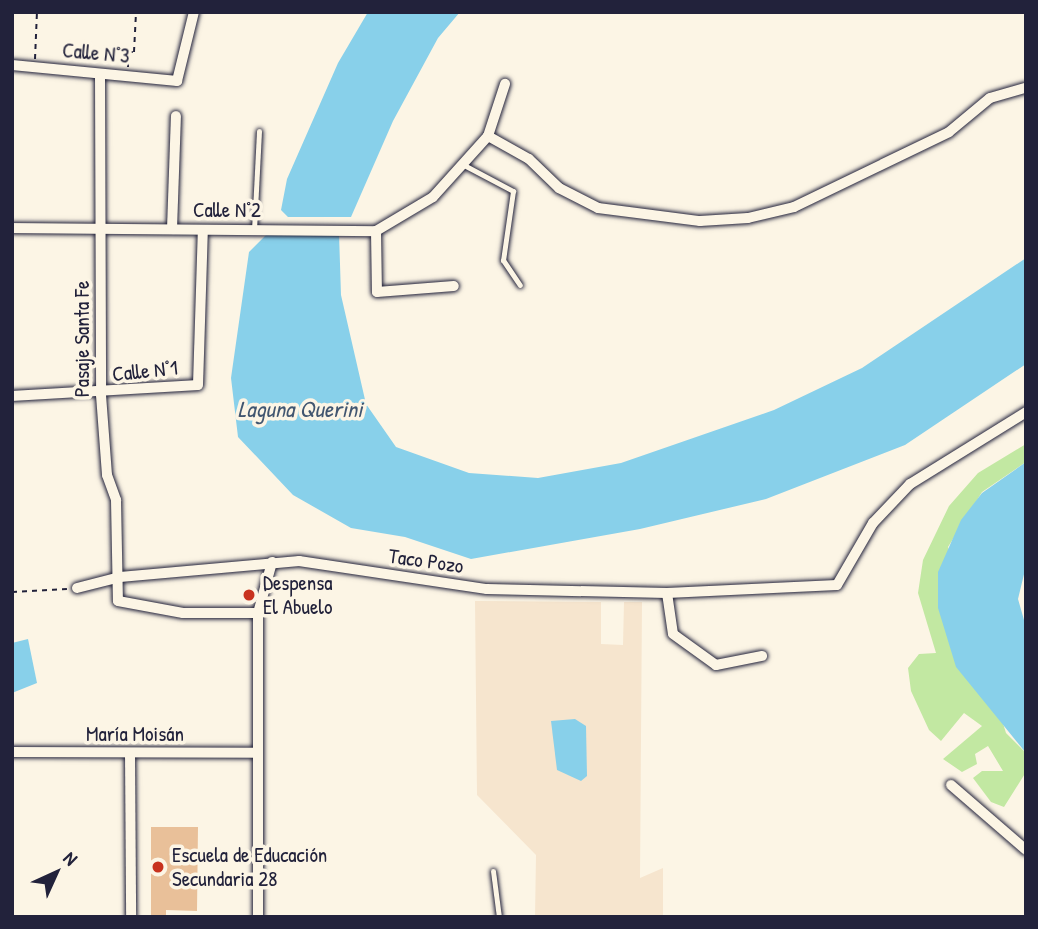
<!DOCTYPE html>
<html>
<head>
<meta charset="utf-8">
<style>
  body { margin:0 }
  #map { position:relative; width:1038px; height:929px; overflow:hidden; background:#fcf5e5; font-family:"Patrick Hand",sans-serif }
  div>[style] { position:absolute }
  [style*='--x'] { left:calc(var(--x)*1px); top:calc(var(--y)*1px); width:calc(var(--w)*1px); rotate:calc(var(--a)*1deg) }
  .built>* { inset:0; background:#f6e5ce }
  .green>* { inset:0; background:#c2e8a2 }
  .water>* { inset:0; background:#88d0ea }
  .building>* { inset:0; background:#e9c099 }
  .path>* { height:2px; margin-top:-1px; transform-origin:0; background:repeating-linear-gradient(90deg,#22223b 0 5px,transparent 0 10px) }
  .roads { filter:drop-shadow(0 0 2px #22223b) drop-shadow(0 0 2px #22223b) }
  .lane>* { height:5px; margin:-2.5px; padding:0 2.5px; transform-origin:2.5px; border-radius:2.5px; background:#fcf5e5 }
  .street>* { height:10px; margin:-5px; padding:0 5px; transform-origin:5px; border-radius:5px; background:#fcf5e5 }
  .dots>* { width:19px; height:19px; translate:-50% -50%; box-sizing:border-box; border:4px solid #fcf5e5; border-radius:50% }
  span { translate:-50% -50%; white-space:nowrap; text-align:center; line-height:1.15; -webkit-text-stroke:7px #fcf5e5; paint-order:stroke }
  .street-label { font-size:21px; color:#22223b }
  .poi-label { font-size:21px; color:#22223b }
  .left { translate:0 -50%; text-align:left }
  .water-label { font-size:23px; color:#415670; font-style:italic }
  .frame { position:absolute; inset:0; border:14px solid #22223b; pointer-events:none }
  .north { position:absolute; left:21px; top:838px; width:70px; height:70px; -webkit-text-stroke:5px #fcf5e5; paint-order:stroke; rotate:45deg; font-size:19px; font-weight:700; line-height:28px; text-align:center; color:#22223b }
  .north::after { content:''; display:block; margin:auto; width:24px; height:32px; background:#22223b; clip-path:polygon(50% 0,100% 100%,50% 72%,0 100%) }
</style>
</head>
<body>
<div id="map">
  <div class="built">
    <div style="clip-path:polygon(475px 601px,601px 602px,601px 644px,623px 645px,624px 602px,642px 602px,640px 878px,663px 868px,663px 917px,535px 917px,536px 855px,477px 795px)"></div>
  </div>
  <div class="green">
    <div style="clip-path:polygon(1026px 444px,1026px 462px,982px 492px,948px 547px,1006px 733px,1026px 753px,1026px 772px,1004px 807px,991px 802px,973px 778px,982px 771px,1003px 771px,988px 746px,975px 754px,977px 764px,962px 772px,943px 759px,982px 726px,964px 713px,941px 741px,929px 730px,911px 691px,908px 668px,919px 654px,936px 653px,918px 593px,923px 560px,949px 506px,978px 473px)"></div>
  </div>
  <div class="water">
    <div style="clip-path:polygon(368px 12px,460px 12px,438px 38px,393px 121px,351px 217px,288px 217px,281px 210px,287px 179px,338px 63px)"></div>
    <div style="clip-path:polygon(339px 233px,341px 295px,366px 404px,396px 447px,469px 473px,538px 478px,621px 463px,774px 410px,862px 368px,1026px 258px,1026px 364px,905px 445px,766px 499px,640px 529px,471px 559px,405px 537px,351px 528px,293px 495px,238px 437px,231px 378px,249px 252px,267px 234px)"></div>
    <div style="clip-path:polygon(1026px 462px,1026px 566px,1018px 599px,1026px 627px,1026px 753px,956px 667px,938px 608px,938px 572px,961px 520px,982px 493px)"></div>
    <div style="clip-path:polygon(28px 639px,37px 683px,12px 693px,12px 643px)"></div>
    <div style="clip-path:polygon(575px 719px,586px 726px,587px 776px,581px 781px,557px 770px,551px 721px)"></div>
  </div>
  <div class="building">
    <div style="clip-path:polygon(151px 827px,198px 827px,197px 911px,166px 910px,166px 917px,151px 917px)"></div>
  </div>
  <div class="path">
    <div style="--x:35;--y:59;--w:47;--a:-87.6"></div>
    <div style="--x:128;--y:67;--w:15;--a:-90"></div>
    <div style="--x:128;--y:52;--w:6;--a:0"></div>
    <div style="--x:134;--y:52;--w:40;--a:-87.1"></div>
    <div style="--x:12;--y:592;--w:55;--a:-3.1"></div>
  </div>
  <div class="roads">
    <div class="lane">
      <div style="--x:462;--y:164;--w:58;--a:27.9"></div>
      <div style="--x:513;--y:191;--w:70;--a:98.2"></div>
      <div style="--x:503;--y:260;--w:30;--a:56"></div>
      <div style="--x:254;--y:230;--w:99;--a:-87.1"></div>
      <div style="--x:493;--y:871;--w:46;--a:82.6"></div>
    </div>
    <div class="street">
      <div style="--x:12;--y:65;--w:166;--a:5.5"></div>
      <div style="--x:177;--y:81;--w:71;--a:-76.2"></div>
      <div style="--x:100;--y:75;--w:320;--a:89.8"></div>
      <div style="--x:101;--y:395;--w:80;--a:85.7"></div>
      <div style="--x:107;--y:475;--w:27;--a:70"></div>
      <div style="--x:116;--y:500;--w:101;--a:88.9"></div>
      <div style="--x:118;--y:601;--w:66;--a:10.5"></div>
      <div style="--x:183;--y:613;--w:75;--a:0"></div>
      <div style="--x:488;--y:136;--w:55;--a:-71.9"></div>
      <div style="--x:12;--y:228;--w:364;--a:0.5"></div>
      <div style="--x:376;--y:231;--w:66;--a:-30.8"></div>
      <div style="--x:433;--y:197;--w:82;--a:-48"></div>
      <div style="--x:488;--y:136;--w:47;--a:29.3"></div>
      <div style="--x:529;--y:159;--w:42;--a:44"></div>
      <div style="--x:559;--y:188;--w:44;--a:27.1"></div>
      <div style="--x:598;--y:208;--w:103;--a:7.3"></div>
      <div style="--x:700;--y:221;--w:48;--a:-3.6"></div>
      <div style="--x:748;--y:218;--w:47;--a:-13.4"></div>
      <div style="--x:794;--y:207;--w:172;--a:-25.8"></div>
      <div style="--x:949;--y:132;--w:53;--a:-39.7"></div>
      <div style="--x:990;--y:98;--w:37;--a:-16"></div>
      <div style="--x:172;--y:229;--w:113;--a:-88"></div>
      <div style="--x:376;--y:231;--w:61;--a:89.1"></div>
      <div style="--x:377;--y:292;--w:77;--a:-4.5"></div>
      <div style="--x:12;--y:396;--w:186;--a:-3.4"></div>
      <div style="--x:198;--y:385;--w:155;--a:-88.2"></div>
      <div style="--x:77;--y:588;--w:44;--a:-14.3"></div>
      <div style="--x:120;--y:577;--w:180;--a:-5.1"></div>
      <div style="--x:299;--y:561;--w:190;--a:8.5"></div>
      <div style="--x:487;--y:589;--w:180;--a:1.3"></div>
      <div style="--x:667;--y:593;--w:170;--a:-2.7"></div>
      <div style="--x:837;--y:585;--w:72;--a:-59.9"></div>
      <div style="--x:873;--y:523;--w:54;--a:-46.5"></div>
      <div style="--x:910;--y:484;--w:137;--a:-31.8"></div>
      <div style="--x:667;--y:593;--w:41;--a:81.7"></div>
      <div style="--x:673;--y:634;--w:53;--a:35.8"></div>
      <div style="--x:716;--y:665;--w:47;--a:-11.1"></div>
      <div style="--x:12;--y:752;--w:245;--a:0.2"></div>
      <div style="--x:130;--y:754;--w:163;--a:89.6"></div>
      <div style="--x:951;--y:785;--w:99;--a:40.9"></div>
      <div style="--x:258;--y:917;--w:304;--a:-90"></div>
      <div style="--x:258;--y:613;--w:53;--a:-74.6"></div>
    </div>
  </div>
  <div class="dots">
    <div style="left:249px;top:595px;background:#c8321e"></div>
    <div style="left:158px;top:867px;background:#c8321e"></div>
  </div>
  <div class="street-label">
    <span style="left:96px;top:53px;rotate:5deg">Calle N°3</span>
    <span style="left:227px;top:210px">Calle N°2</span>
    <span style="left:82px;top:339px;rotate:-90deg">Pasaje Santa Fe</span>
    <span style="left:145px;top:371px;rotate:-6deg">Calle N°1</span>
    <span style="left:426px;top:561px;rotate:8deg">Taco Pozo</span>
    <span style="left:135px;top:734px">María Moisán</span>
  </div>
  <div class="poi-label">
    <span class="left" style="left:263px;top:595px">Despensa<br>El Abuelo</span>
    <span class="left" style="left:172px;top:867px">Escuela de Educación<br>Secundaria 28</span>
  </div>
  <div class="water-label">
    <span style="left:300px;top:409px">Laguna Querini</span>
  </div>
  <div class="frame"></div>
  <div class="north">N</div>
</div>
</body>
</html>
